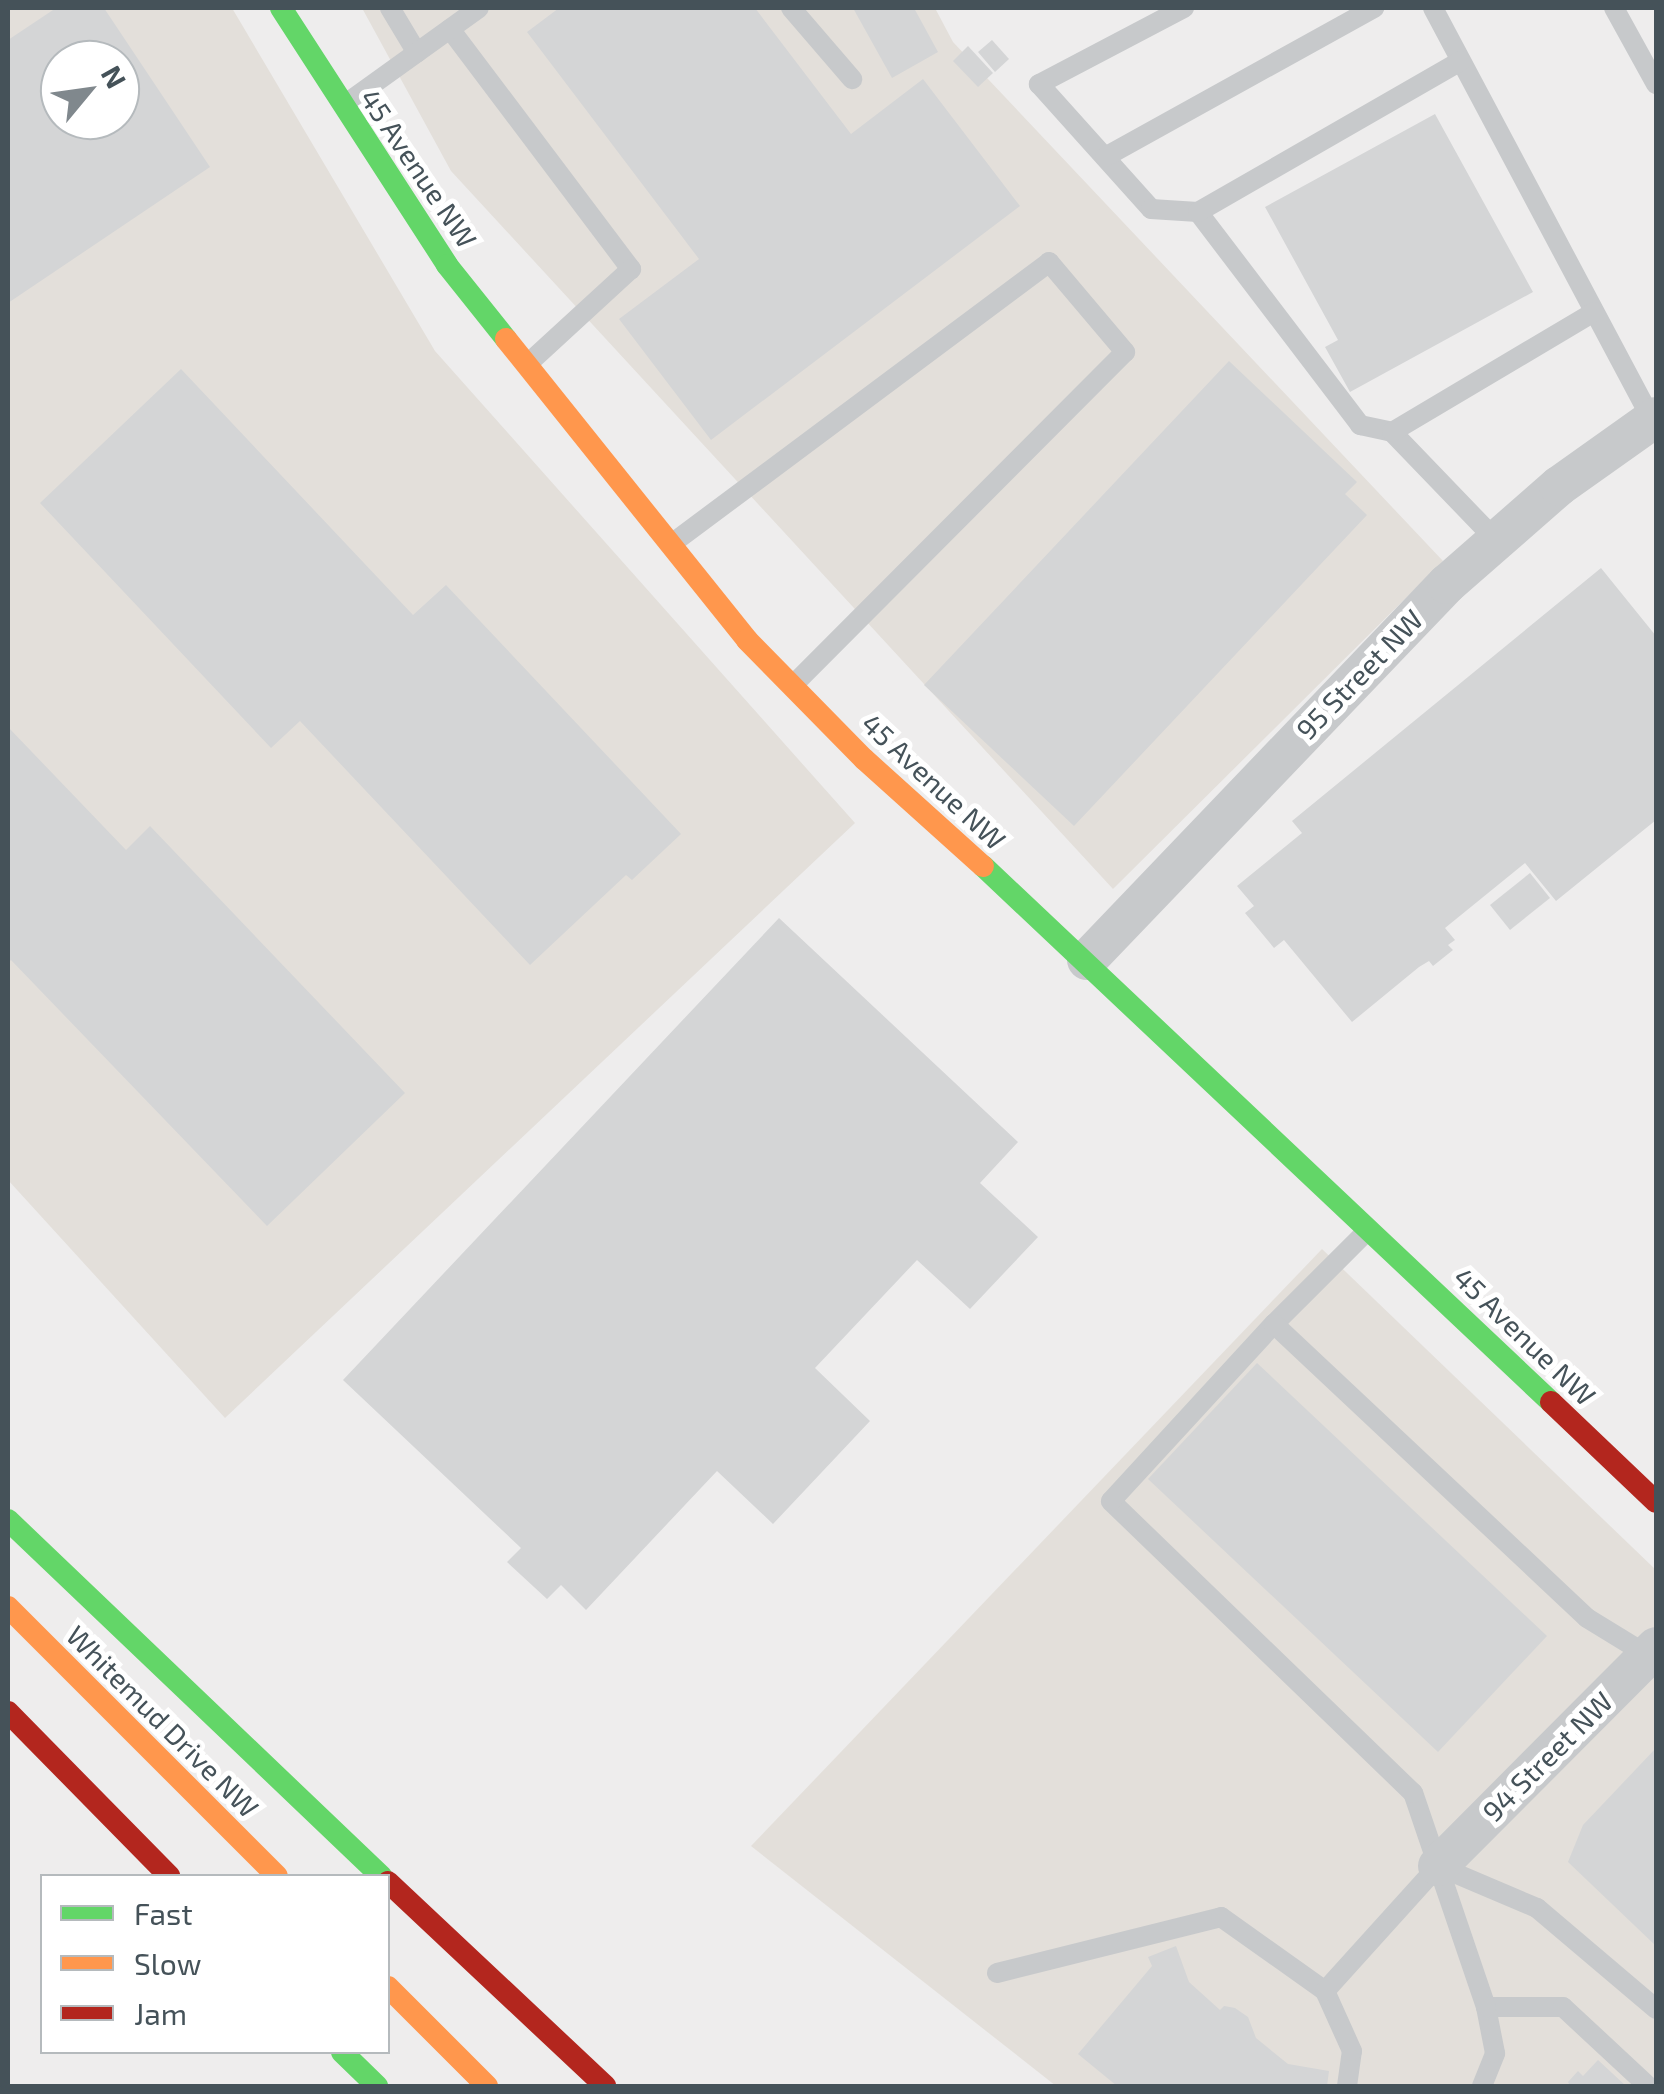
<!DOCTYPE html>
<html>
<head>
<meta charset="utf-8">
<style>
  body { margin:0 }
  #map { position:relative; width:1664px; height:2094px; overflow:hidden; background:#eeeded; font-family:"Exo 2",sans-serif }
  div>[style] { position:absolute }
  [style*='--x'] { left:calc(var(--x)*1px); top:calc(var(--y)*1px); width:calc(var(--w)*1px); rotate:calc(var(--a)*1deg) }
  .commercial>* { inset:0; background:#e3dfda }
  .building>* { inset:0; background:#d4d5d6 }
  .lane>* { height:20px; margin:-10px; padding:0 10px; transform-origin:10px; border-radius:10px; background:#c7c9cb }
  .street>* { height:40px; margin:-20px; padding:0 20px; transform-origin:20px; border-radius:20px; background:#c7c9cb }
  .fast>* { height:22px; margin:-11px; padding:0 11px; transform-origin:11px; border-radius:11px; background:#63d668 }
  .slow>* { height:22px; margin:-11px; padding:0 11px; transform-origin:11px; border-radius:11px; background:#ff974d }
  .jam>* { height:22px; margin:-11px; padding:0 11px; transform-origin:11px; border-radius:11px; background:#b3261e }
  span { translate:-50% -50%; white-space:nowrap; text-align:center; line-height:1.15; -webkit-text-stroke:10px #fff; paint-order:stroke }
  .street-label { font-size:28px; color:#455259 }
  .frame { position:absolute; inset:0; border:10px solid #455259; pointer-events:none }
  .legend { position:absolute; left:40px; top:1874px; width:350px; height:180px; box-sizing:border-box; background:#fff; border:2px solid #b5babd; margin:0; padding:12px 18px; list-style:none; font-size:30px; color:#455259 }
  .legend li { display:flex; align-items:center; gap:20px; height:50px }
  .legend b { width:50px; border:2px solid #b5babd }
  .north { position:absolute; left:40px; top:40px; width:100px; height:100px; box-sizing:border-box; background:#fff; border:2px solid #b5babd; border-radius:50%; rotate:61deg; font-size:28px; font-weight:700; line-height:40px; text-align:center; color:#455259 }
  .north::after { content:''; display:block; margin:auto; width:35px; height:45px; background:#80888d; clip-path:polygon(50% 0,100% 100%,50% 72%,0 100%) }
</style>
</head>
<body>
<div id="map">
  <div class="commercial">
    <div style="clip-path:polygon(evenodd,8px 8px,232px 8px,435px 351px,855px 823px,225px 1418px,8px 1180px,8px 8px,60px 60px,120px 60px,120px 120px,60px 120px,60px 60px)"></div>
    <div style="clip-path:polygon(362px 8px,935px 8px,953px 42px,1443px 561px,1113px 889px,451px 171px)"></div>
    <div style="clip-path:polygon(1322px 1249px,1656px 1570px,1656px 2086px,1056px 2086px,751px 1846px)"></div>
  </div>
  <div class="building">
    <div style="clip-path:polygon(evenodd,56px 8px,104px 8px,210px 167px,8px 303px,8px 40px,56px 8px,60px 60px,120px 60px,120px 120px,60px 120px,60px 60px)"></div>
    <div style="clip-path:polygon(559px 8px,755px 8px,851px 134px,923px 79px,1020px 206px,711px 440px,619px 319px,699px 259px,527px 32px)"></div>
    <div style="clip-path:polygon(853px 8px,914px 8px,938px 52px,892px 78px)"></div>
    <div style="clip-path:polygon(992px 40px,1009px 59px,995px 72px,978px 52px)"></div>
    <div style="clip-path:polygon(968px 46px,993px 73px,978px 87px,953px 61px)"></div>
    <div style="clip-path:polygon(1435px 114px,1533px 292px,1350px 392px,1325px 347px,1338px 340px,1265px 207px)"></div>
    <div style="clip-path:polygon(1229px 361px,1357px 482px,1345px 494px,1367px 515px,1074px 826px,924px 685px)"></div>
    <div style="clip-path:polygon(181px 369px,413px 615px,446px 585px,681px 834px,632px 880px,626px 875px,530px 965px,300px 721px,271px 748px,40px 503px)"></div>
    <div style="clip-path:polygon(1601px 568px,1656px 636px,1656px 820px,1556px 901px,1525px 863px,1445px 928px,1455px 940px,1448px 945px,1453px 950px,1433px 966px,1429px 961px,1419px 967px,1352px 1022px,1284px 940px,1274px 948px,1245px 913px,1254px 906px,1237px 886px,1302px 833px,1292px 821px)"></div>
    <div style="clip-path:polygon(8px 727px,126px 850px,150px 826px,405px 1093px,267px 1226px,11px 960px,8px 963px)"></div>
    <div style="clip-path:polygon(1530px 873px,1550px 898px,1510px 930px,1490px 905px)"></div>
    <div style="clip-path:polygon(779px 918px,1018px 1142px,980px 1183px,1038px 1237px,970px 1309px,917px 1260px,815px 1368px,870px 1421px,773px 1524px,717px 1471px,586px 1610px,561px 1585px,547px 1599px,507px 1562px,521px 1548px,343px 1380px)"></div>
    <div style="clip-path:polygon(1257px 1363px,1547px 1636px,1438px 1752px,1148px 1479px)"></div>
    <div style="clip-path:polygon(1656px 1748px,1656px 1946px,1568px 1862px,1583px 1825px)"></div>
    <div style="clip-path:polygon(1176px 1946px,1189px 1982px,1220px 2010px,1224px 2006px,1235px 2008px,1248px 2017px,1256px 2038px,1288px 2064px,1329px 2071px,1327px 2086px,1117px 2086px,1078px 2054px,1152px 1966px,1148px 1957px)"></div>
    <div style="clip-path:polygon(1598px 2060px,1626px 2086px,1570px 2086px,1568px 2082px,1578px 2071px,1583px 2076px)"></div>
  </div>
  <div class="lane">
    <div style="--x:390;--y:8;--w:52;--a:59"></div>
    <div style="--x:791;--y:8;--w:94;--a:49.3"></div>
    <div style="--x:1184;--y:8;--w:164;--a:152.3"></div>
    <div style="--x:1039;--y:84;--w:168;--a:48.1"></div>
    <div style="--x:1151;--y:209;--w:47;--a:3.7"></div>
    <div style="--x:1198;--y:212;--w:268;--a:52.7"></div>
    <div style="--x:1360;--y:425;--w:33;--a:12"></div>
    <div style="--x:1392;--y:432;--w:151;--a:46.1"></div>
    <div style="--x:1433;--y:8;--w:467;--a:62"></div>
    <div style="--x:1614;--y:8;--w:87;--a:61.1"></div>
    <div style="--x:450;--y:29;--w:301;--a:53"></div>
    <div style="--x:631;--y:269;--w:137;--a:137.4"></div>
    <div style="--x:344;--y:105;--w:166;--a:-35.7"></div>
    <div style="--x:1105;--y:157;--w:308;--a:-29"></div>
    <div style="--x:1198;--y:212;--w:303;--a:-29.9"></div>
    <div style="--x:1392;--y:432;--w:235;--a:-30.7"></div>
    <div style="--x:674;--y:542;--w:468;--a:-36.7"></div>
    <div style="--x:1049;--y:262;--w:118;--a:49.8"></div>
    <div style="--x:1125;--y:352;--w:470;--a:134.9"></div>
    <div style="--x:1274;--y:1324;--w:133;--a:-45"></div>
    <div style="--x:1438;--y:1866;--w:108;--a:23"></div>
    <div style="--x:1537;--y:1908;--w:156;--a:40.3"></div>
    <div style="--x:997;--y:1973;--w:231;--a:-14"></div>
    <div style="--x:1221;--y:1917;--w:128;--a:35.4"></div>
    <div style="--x:1486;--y:2007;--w:77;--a:0"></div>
    <div style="--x:1563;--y:2007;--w:116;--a:42.9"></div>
    <div style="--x:1347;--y:2086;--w:35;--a:-82"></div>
    <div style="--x:1352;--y:2051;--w:66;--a:-114.2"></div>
    <div style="--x:1325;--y:1991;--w:169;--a:-47.9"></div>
    <div style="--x:1482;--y:2086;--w:35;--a:-68"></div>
    <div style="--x:1495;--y:2053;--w:47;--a:-101.1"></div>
    <div style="--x:1486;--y:2007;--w:226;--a:-108.8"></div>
    <div style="--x:1413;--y:1793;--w:420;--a:-136"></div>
    <div style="--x:1111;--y:1501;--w:241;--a:-47.4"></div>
    <div style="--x:1274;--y:1324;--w:429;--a:43.2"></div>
    <div style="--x:1587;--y:1618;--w:79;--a:31.5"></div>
  </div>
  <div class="street">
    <div style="--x:1087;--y:960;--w:521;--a:-46.25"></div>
    <div style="--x:1447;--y:584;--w:149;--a:-41.2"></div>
    <div style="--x:1559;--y:486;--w:119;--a:-35.4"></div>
    <div style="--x:1438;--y:1866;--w:309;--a:-45.1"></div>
  </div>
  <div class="fast">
    <div style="--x:281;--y:8;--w:306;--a:57.1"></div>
    <div style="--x:447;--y:265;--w:95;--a:51.4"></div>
    <div style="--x:983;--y:866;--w:781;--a:43.34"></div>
    <div style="--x:8;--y:1520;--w:516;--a:43.66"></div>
    <div style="--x:342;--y:2052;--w:49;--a:44.2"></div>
  </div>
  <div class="slow">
    <div style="--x:506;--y:339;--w:386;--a:51.3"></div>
    <div style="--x:747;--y:640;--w:167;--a:45.5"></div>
    <div style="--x:864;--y:759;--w:160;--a:42"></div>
    <div style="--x:8;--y:1607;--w:380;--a:45"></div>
    <div style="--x:388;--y:1987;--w:140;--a:45"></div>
  </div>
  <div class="jam">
    <div style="--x:1551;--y:1402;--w:145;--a:43.6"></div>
    <div style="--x:8;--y:1712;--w:230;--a:45.5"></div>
    <div style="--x:388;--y:1882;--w:298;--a:43.2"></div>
  </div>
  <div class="street-label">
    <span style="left:419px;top:168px;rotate:56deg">45 Avenue NW</span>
    <span style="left:1359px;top:674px;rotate:-46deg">95 Street NW</span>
    <span style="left:934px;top:781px;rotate:43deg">45 Avenue NW</span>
    <span style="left:1525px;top:1336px;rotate:44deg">45 Avenue NW</span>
    <span style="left:163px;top:1721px;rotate:45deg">Whitemud Drive NW</span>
    <span style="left:1547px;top:1756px;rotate:-45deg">94 Street NW</span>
  </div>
  <div class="frame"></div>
  <ul class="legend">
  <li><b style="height:12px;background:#63d668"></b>Fast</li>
  <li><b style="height:12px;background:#ff974d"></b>Slow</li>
  <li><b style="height:12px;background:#b3261e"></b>Jam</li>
  </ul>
  <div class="north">N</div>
</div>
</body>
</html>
